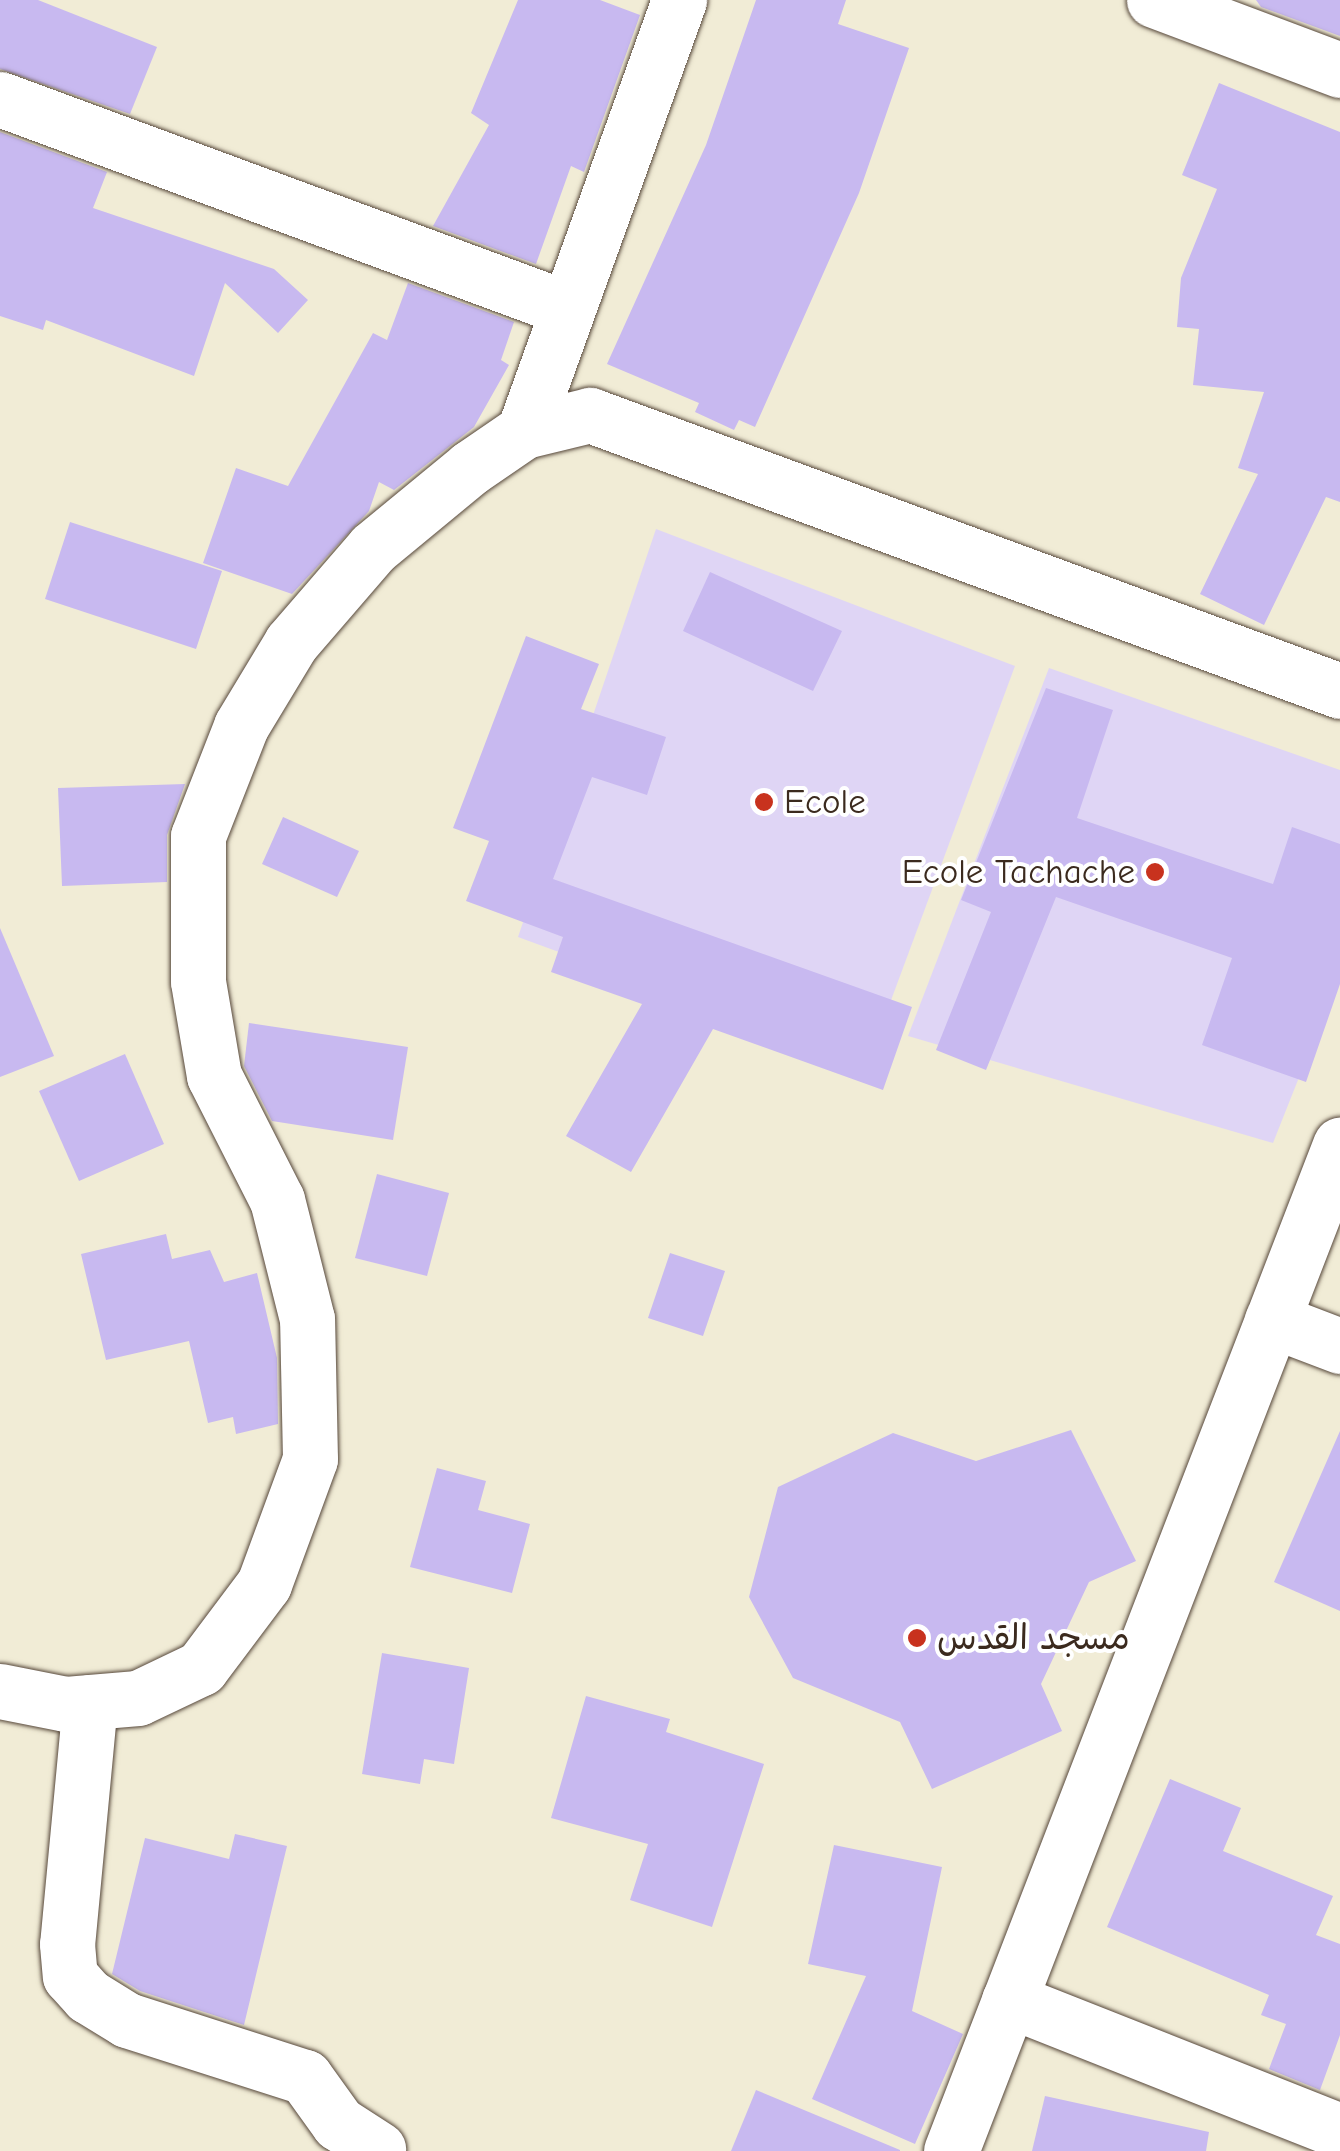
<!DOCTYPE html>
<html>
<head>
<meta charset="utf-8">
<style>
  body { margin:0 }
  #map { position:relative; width:1340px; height:2151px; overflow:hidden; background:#f1ecd6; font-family:"Comic Neue","Playpen Sans Arabic",sans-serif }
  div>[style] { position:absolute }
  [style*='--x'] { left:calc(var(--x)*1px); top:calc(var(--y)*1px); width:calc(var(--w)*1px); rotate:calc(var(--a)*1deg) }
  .built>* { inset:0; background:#dfd5f5 }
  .building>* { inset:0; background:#c8b9f0 }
  .roads { filter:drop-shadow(0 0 2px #56473a) drop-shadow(0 0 2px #56473a) }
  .minor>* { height:55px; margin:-27.5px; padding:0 27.5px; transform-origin:27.5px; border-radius:27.5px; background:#fff }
  .dots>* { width:28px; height:28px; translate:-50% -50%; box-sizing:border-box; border:5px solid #fff; border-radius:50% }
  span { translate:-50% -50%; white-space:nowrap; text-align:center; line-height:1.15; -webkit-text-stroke:8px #fff; paint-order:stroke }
  .poi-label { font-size:35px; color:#3b2a1e }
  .left { translate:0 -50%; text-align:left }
  .right { translate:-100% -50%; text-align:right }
</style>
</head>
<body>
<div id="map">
  <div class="built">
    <div style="clip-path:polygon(656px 529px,1015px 666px,867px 1065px,518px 937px)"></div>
    <div style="clip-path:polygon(1049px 668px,1340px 770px,1340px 974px,1273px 1143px,908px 1036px)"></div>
  </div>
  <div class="building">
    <div style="clip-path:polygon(0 0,38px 0,157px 47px,130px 114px,0 69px)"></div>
    <div style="clip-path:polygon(518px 0,600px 0,640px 15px,584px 172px,571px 166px,536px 264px,433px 226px,489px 125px,471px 113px)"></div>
    <div style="clip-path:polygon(756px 0,846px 0,838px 24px,909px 48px,859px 193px,755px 427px,739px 420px,734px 430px,695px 412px,699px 403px,607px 364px,706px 145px)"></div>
    <div style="clip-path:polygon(1256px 0,1340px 0,1340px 36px,1261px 7px)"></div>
    <div style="clip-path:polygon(1219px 83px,1340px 132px,1340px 502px,1326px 497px,1264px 625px,1200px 594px,1258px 474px,1238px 468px,1264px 392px,1193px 385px,1199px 329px,1177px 327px,1181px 278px,1217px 189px,1182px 175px)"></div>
    <div style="clip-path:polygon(0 132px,107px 172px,93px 208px,274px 269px,308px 300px,278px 333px,225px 283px,194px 376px,46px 320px,43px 330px,0 316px)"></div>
    <div style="clip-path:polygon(408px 283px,514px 322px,501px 360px,509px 365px,474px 427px,394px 490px,379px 482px,369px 511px,292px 594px,203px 563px,236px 468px,288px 486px,373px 333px,387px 340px)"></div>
    <div style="clip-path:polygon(70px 522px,222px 571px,196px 649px,45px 599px)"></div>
    <div style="clip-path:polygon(710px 572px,842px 631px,813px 691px,683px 631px)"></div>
    <div style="clip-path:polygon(526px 636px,599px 664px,581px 709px,666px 737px,647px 795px,592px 777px,553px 879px,912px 1007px,883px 1090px,713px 1029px,631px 1172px,566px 1136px,642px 1004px,551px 972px,563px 937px,466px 901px,489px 841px,453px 828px)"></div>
    <div style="clip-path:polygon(1046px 688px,1113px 710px,1077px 818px,1273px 884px,1292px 827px,1340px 844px,1340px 984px,1306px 1082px,1202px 1045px,1232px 958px,1056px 897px,986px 1070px,936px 1050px,991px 912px,961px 900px)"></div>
    <div style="clip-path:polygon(185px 784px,167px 835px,167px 882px,62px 886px,58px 788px)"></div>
    <div style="clip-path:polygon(283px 817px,359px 851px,337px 897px,262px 864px)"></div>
    <div style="clip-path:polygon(0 928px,54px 1056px,0 1077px)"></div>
    <div style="clip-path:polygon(249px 1023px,408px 1047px,393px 1140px,272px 1121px,244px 1066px)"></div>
    <div style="clip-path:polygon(125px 1054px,164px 1144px,79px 1181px,39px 1091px)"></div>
    <div style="clip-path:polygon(377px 1174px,449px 1193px,427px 1276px,355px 1258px)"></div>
    <div style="clip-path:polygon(166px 1234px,172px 1259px,210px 1250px,224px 1282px,257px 1273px,277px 1358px,278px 1424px,236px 1434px,233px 1417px,208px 1423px,189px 1341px,106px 1360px,81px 1254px)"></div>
    <div style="clip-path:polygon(670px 1253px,725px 1271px,703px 1336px,648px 1318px)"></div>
    <div style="clip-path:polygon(1071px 1430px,1136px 1561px,1089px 1582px,1041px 1684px,1062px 1731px,932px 1789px,900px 1722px,793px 1678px,749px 1597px,778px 1487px,893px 1433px,976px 1461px)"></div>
    <div style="clip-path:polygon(1340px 1431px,1340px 1611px,1274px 1582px)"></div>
    <div style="clip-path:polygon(437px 1468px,486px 1481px,478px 1510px,530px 1524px,512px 1593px,410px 1567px)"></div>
    <div style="clip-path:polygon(382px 1653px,469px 1668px,454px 1764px,424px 1759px,420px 1784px,362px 1774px)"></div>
    <div style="clip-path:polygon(586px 1696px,670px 1719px,666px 1732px,764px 1764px,712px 1927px,630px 1900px,648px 1844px,551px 1818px)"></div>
    <div style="clip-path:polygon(1170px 1779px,1241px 1808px,1223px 1851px,1333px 1896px,1316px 1935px,1340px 1944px,1340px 2035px,1320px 2090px,1269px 2069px,1286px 2024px,1261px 2015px,1269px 1995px,1107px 1927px)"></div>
    <div style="clip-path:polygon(235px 1834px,287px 1846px,244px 2025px,140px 1991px,112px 1974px,145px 1838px,229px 1859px)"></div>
    <div style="clip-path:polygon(834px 1845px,942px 1867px,912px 2011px,963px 2034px,915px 2144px,812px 2099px,866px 1976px,808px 1964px)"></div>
    <div style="clip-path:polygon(756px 2090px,900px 2150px,900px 2151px,731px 2151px)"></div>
    <div style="clip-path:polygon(1045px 2096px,1209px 2132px,1206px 2151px,1032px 2151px)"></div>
  </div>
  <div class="roads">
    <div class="minor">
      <div style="--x:1154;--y:0;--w:199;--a:20.6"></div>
      <div style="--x:0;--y:99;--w:603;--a:20.27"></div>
      <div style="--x:524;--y:431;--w:458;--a:-70.2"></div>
      <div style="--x:1272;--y:1320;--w:73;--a:20.9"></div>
      <div style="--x:0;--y:1691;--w:67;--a:11.1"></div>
      <div style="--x:66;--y:1704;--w:72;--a:-4.8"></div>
      <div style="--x:138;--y:1698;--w:70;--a:-25.5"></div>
      <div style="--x:201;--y:1668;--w:105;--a:-53.1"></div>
      <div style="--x:264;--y:1584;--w:133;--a:-69.8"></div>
      <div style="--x:310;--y:1459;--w:140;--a:-91.2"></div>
      <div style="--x:307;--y:1319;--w:123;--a:-104.1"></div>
      <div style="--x:277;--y:1200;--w:139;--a:-116.9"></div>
      <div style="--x:214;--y:1076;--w:96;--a:-99.6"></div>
      <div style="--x:198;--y:981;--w:145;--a:-90"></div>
      <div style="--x:198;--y:836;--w:118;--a:-68.6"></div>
      <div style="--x:241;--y:726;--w:97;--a:-58.9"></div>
      <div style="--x:291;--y:643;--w:125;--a:-49.2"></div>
      <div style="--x:373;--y:548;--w:126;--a:-39.5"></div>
      <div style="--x:470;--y:468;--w:65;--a:-34.4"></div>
      <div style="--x:524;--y:431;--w:68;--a:-13.6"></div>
      <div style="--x:590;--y:415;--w:799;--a:20.2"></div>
      <div style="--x:90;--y:1702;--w:243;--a:95.4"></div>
      <div style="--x:67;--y:1944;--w:32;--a:85"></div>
      <div style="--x:70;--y:1976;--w:27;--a:48"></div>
      <div style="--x:88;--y:1996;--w:46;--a:31.6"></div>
      <div style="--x:127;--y:2020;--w:187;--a:17.8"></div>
      <div style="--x:305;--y:2077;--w:57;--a:54.3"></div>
      <div style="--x:338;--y:2123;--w:48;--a:33"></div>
      <div style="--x:1009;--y:2000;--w:356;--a:21.6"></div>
      <div style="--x:951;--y:2151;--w:1079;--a:-68.86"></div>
    </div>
  </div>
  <div class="dots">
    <div style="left:764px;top:802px;background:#c8321e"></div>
    <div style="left:1155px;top:872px;background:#c8321e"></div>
    <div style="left:917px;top:1638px;background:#c8321e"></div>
  </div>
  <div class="poi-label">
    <span class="left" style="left:784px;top:802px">Ecole</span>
    <span class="right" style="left:1135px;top:872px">Ecole Tachache</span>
    <span class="left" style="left:937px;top:1638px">مسجد القدس</span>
  </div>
</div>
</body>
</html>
